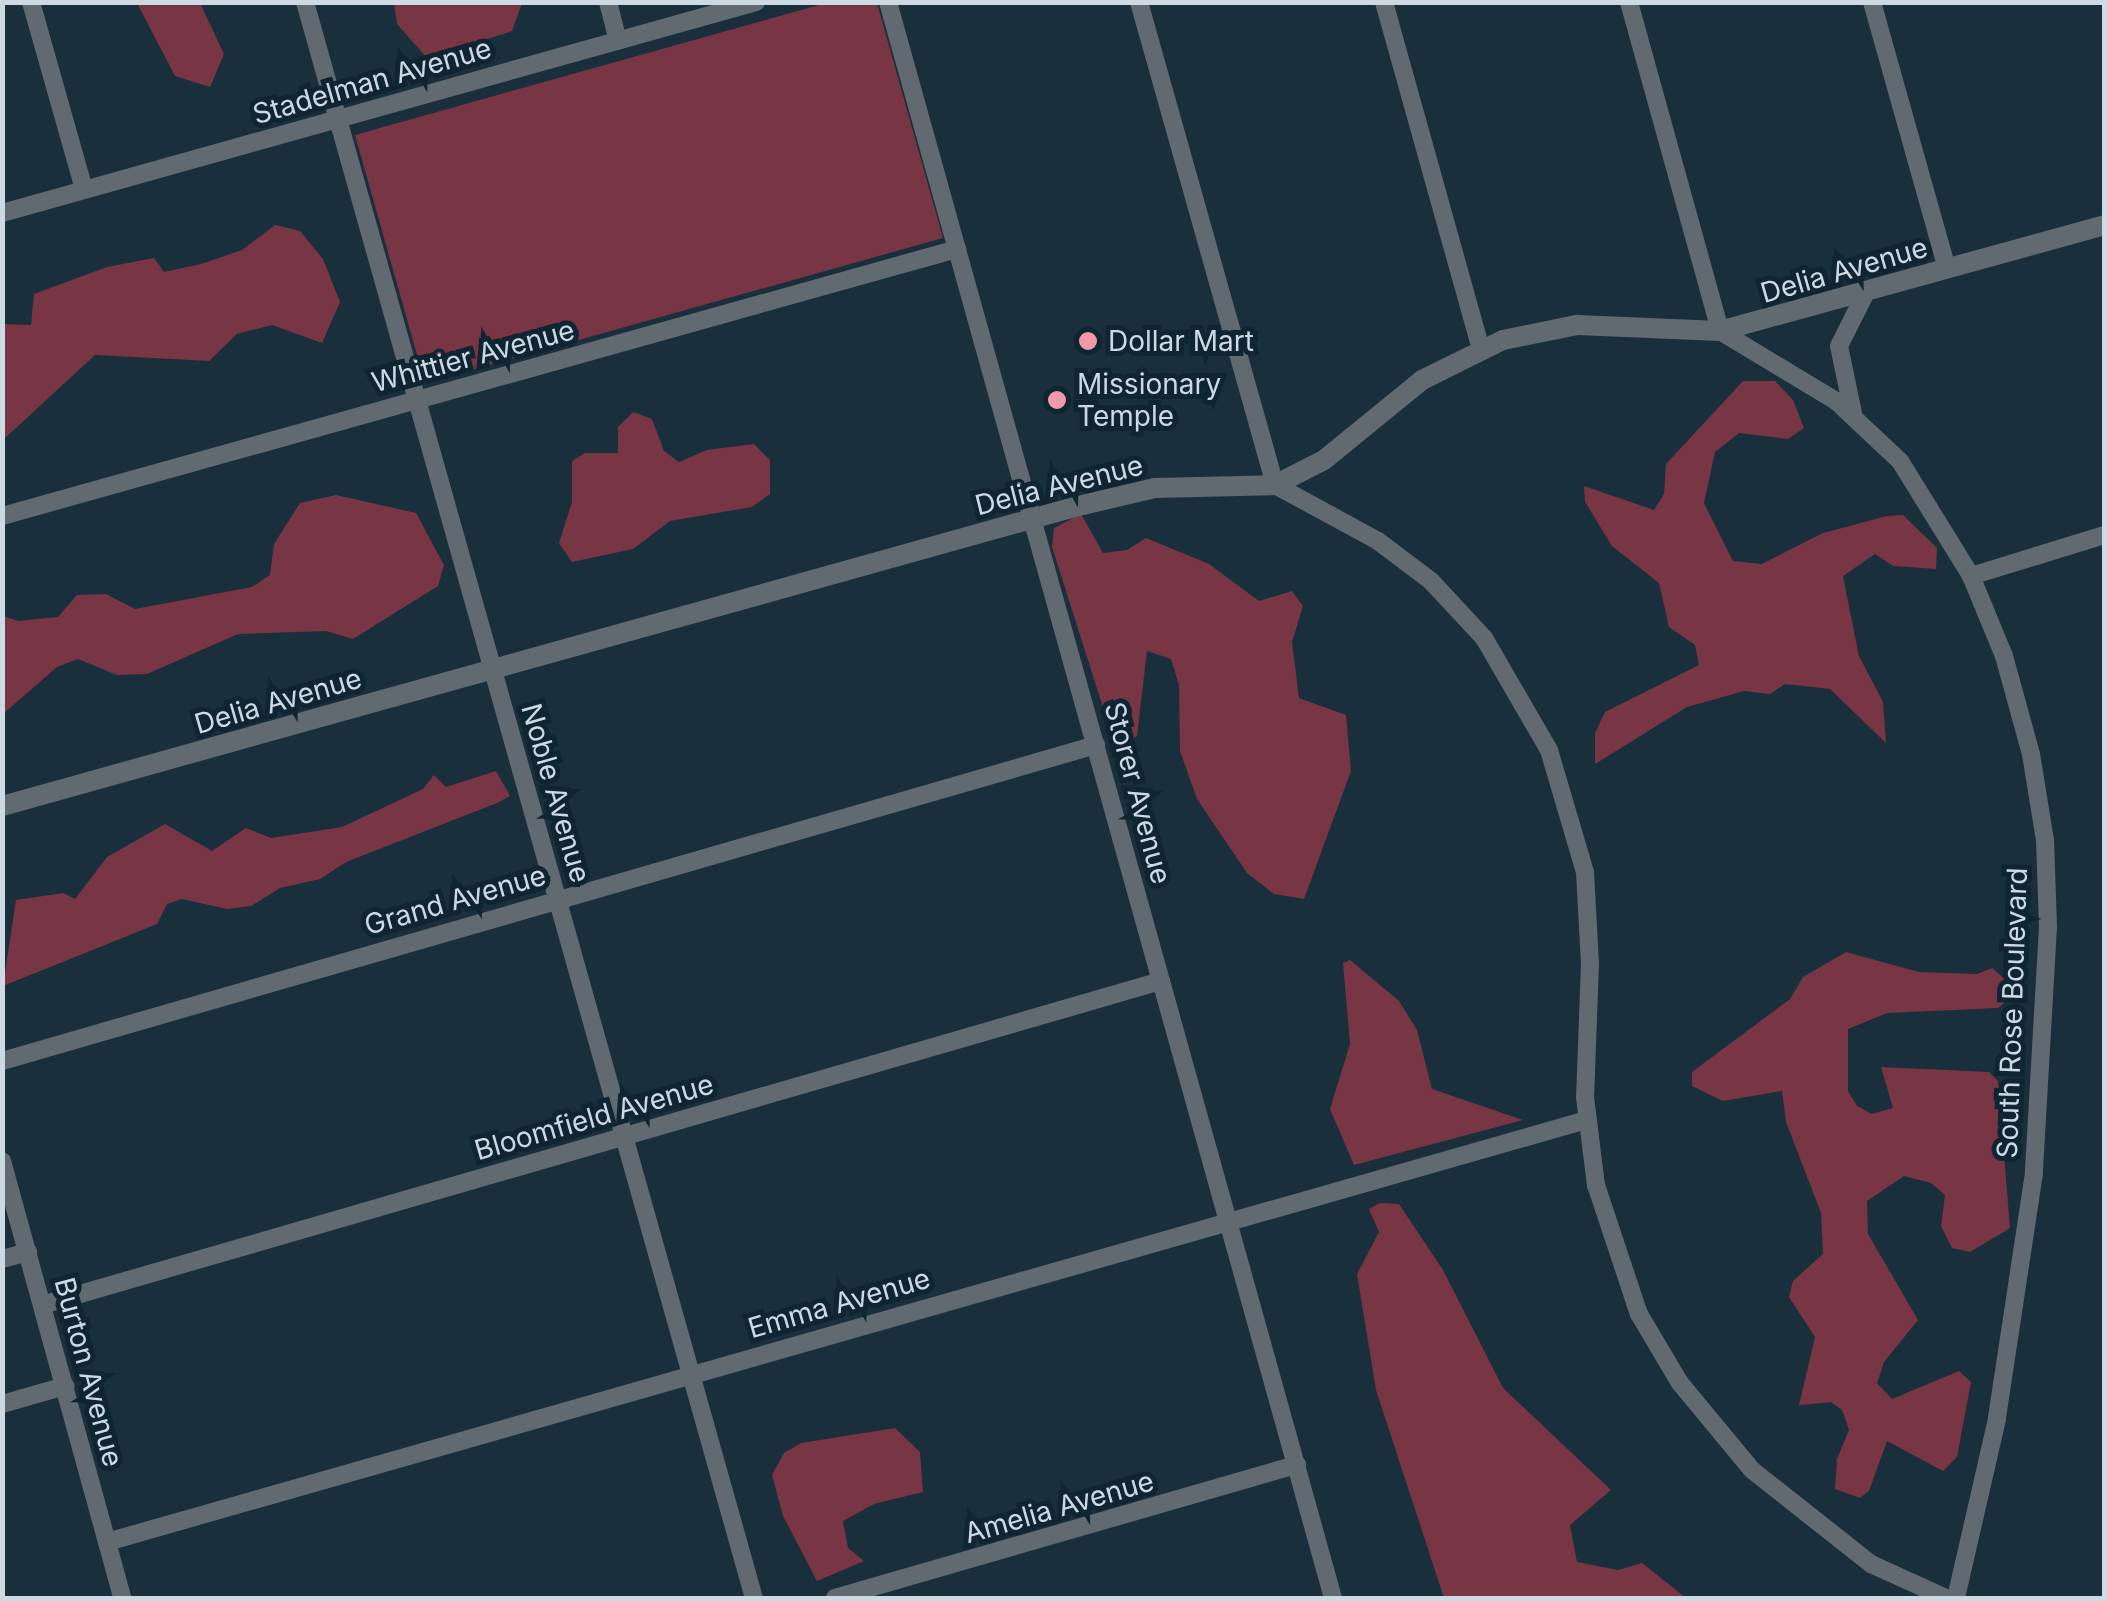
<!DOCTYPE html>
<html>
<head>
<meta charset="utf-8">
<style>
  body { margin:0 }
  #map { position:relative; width:2107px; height:1601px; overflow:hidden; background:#1a2f3c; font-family:Inter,sans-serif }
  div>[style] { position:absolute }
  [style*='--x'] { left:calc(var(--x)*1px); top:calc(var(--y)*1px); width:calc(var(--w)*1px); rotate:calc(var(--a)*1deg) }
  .green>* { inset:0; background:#783543 }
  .minor>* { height:18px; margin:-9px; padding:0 9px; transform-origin:9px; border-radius:9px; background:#606a70 }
  .tertiary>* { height:20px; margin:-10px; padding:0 10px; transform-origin:10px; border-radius:10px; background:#606a70 }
  .dots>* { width:28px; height:28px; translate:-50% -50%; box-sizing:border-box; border:5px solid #102532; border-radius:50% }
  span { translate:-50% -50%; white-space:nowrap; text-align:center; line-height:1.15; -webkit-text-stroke:10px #102532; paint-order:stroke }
  .street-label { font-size:28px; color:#cddae3 }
  .poi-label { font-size:28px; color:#cddae3 }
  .left { translate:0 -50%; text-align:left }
  .frame { position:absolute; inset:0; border:5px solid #cddae3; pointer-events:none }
</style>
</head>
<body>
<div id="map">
  <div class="green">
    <div style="clip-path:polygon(137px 3px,200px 3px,224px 54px,210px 87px,175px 76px)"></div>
    <div style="clip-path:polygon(394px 3px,394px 2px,522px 3px,512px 31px,427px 58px,397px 24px)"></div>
    <div style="clip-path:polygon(826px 3px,877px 3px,943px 238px,425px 383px,355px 135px)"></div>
    <div style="clip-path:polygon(275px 225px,300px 231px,323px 259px,340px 302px,322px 343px,272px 325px,237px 334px,209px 361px,95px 355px,3px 440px,3px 324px,31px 325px,34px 294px,107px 267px,154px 258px,164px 272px,201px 264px,242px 250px)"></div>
    <div style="clip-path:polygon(1743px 381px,1775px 381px,1793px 400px,1804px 428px,1788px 439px,1739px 433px,1715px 452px,1704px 503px,1733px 561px,1762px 564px,1823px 533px,1887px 516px,1903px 515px,1937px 548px,1936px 569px,1893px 566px,1875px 554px,1843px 576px,1859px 656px,1883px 702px,1886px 743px,1830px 689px,1785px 684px,1770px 694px,1744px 691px,1687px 707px,1595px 764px,1595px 733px,1605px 712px,1699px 665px,1695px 645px,1669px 627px,1659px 583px,1612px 546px,1585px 502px,1584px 486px,1654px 510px,1664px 494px,1666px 464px)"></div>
    <div style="clip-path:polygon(633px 412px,652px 419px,664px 451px,679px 462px,707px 450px,754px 444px,770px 460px,770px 494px,752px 507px,670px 521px,633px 549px,572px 562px,559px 543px,572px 502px,572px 461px,585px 453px,618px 453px,618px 427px)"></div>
    <div style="clip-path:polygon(336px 495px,416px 513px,444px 565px,438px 586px,353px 639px,326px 631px,238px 634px,147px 674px,117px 675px,78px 659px,57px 667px,3px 714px,3px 616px,18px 621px,58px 617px,77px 595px,106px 594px,135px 609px,252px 587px,270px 575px,274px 544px,300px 503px)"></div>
    <div style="clip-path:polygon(1081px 514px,1103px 553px,1127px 550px,1146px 538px,1209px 564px,1259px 601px,1292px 591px,1303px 606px,1292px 642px,1299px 698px,1346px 715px,1351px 771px,1304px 899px,1274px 894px,1247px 873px,1197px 799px,1180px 751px,1179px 685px,1171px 659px,1147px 651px,1137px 736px,1116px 748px,1052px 547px,1054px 528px)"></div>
    <div style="clip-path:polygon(496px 771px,510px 796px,497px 803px,346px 862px,320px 879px,280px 888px,251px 906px,227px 909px,182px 899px,167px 904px,157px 924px,3px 986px,16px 900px,63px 893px,75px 899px,107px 857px,165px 824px,212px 851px,246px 828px,271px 838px,342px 827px,423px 789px,434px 775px,446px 787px)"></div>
    <div style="clip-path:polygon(1846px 952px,1919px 972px,1977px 974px,1992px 968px,2010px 984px,2009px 999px,1998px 1008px,1887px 1013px,1848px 1029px,1848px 1091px,1857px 1106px,1872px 1114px,1893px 1108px,1881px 1067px,1989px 1072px,1998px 1081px,2010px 1228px,1970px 1252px,1952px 1248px,1941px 1226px,1945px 1195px,1931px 1183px,1904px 1176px,1867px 1201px,1868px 1234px,1918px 1320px,1884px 1362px,1877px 1383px,1892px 1399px,1959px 1371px,1971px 1382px,1957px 1457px,1943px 1471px,1887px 1441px,1869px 1491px,1860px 1498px,1835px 1489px,1837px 1459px,1849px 1430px,1842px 1410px,1831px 1402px,1799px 1405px,1815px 1337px,1789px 1297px,1793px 1281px,1823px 1254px,1821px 1213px,1786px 1122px,1782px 1091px,1723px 1101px,1692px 1086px,1692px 1072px,1790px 999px,1803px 977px)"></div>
    <div style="clip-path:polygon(1350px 960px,1399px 1001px,1417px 1030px,1432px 1089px,1523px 1120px,1354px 1165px,1330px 1109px,1350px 1044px,1343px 963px)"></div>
    <div style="clip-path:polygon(1380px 1203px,1399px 1204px,1443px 1270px,1503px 1388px,1611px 1490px,1570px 1525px,1577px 1562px,1618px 1570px,1642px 1563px,1686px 1598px,1444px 1598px,1376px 1390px,1357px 1274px,1379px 1232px,1369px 1209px)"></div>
    <div style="clip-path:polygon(895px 1428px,920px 1452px,923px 1492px,874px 1504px,843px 1521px,848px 1548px,864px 1561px,817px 1581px,783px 1516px,772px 1475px,784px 1453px,801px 1443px)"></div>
  </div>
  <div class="minor">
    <div style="--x:31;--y:2;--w:194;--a:74.2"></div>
    <div style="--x:305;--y:2;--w:1658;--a:74.29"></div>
    <div style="--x:608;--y:2;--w:40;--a:75.6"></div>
    <div style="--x:888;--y:2;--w:1657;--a:74.42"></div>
    <div style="--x:1139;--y:2;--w:502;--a:74.27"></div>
    <div style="--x:1275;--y:485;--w:117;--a:28.5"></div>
    <div style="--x:1378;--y:541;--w:66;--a:37"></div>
    <div style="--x:1431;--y:581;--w:78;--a:47.1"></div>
    <div style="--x:1484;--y:638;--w:129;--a:59.9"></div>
    <div style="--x:1549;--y:750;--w:127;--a:73.6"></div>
    <div style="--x:1585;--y:872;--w:91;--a:86.9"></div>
    <div style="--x:1590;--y:963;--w:134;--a:92.1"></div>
    <div style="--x:1585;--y:1097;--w:89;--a:82.9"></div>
    <div style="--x:1596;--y:1185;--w:136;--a:71.6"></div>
    <div style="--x:1639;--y:1314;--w:80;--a:59.3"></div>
    <div style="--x:1680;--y:1383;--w:113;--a:50.4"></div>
    <div style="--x:1752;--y:1470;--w:152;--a:38.3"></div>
    <div style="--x:1871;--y:1564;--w:82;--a:24.4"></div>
    <div style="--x:1384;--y:2;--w:361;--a:74.4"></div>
    <div style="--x:1629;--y:2;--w:341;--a:74.5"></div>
    <div style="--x:1720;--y:331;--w:135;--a:31.1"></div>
    <div style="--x:1836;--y:401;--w:88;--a:43.2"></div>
    <div style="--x:1900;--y:461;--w:135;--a:58.3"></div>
    <div style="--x:1971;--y:576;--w:87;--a:67.6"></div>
    <div style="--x:2004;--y:656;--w:102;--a:74.6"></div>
    <div style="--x:2031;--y:754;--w:87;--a:80.8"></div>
    <div style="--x:2045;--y:840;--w:87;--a:88"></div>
    <div style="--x:2048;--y:927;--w:246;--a:93.3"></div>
    <div style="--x:2034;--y:1173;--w:249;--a:98.6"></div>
    <div style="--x:1997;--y:1419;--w:184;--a:102.9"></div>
    <div style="--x:1872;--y:2;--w:277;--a:74.3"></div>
    <div style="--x:2;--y:213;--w:783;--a:-15.63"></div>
    <div style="--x:1853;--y:413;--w:68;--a:-101.8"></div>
    <div style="--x:1839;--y:346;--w:60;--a:-63.4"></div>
    <div style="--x:2;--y:516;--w:992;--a:-15.62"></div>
    <div style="--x:1971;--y:576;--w:139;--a:-17.1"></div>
    <div style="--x:2;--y:1061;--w:1139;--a:-16.11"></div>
    <div style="--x:2;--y:1161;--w:453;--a:74.6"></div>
    <div style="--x:2;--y:1259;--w:27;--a:-15"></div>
    <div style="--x:42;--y:1305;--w:1165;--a:-16.15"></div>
    <div style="--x:2;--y:1404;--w:66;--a:-15.9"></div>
    <div style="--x:107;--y:1542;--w:1538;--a:-15.92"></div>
    <div style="--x:835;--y:1598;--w:481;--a:-16.1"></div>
  </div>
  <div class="tertiary">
    <div style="--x:2;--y:806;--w:1113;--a:-15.58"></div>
    <div style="--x:1074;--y:507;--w:83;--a:-13.2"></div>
    <div style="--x:1155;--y:488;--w:120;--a:-1.4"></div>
    <div style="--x:1275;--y:485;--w:55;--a:-27"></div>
    <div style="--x:1324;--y:460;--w:127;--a:-39.2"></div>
    <div style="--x:1422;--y:380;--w:90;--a:-26.3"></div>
    <div style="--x:1503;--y:340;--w:76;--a:-11.5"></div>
    <div style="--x:1577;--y:325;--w:143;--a:2.4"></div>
    <div style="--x:1720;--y:331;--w:398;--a:-15.4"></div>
  </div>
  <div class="dots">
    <div style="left:1088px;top:341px;background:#f39aa9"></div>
    <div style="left:1057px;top:400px;background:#f39aa9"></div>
  </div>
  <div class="street-label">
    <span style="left:372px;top:81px;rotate:-16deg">Stadelman Avenue</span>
    <span style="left:1844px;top:270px;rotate:-16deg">Delia Avenue</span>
    <span style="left:473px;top:356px;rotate:-15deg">Whittier Avenue</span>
    <span style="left:1059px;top:485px;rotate:-14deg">Delia Avenue</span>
    <span style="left:278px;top:701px;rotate:-16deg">Delia Avenue</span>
    <span style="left:556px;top:793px;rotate:74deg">Noble Avenue</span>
    <span style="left:1138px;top:793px;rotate:75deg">Storer Avenue</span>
    <span style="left:455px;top:900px;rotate:-16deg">Grand Avenue</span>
    <span style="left:2012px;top:1013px;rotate:-88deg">South Rose Boulevard</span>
    <span style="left:594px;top:1117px;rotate:-16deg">Bloomfield Avenue</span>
    <span style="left:839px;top:1303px;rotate:-16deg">Emma Avenue</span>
    <span style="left:89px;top:1372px;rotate:75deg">Burton Avenue</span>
    <span style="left:1059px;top:1507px;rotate:-16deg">Amelia Avenue</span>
  </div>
  <div class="poi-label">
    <span class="left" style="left:1108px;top:341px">Dollar Mart</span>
    <span class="left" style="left:1077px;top:400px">Missionary<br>Temple</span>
  </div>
  <div class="frame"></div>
</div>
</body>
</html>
